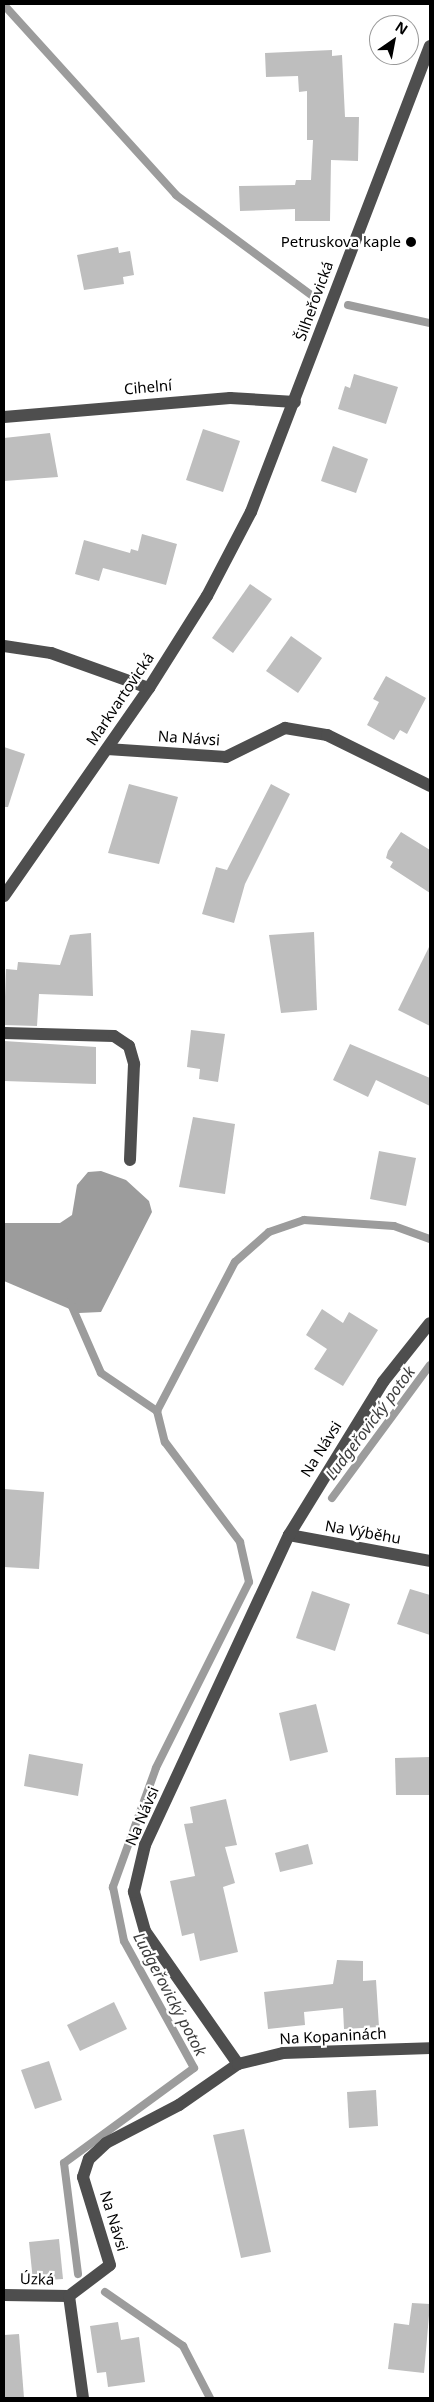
<!DOCTYPE html>
<html>
<head>
<meta charset="utf-8">
<style>
  body { margin:0 }
  #map { position:relative; width:434px; height:2402px; overflow:hidden; background:#fff; font-family:"Noto Sans",sans-serif }
  div>[style] { position:absolute }
  [style*='--x'] { left:calc(var(--x)*1px); top:calc(var(--y)*1px); width:calc(var(--w)*1px); rotate:calc(var(--a)*1deg) }
  .water>* { inset:0; background:#9c9c9c }
  .stream>* { height:8px; margin:-4px; padding:0 4px; transform-origin:4px; border-radius:4px; background:#9c9c9c }
  .building>* { inset:0; background:#bebebe }
  .minor>* { height:12px; margin:-6px; padding:0 6px; transform-origin:6px; border-radius:6px; background:#4e4e4e }
  .dots>* { width:14px; height:14px; translate:-50% -50%; box-sizing:border-box; border:2px solid #fff; border-radius:50% }
  span { translate:-50% -50%; white-space:nowrap; text-align:center; line-height:1.15; -webkit-text-stroke:4.5px #fff; paint-order:stroke }
  .poi-label { font-size:15px; color:#000 }
  .right { translate:-100% -50%; text-align:right }
  .street-label { font-size:15px; color:#000 }
  .water-label { font-size:16px; color:#3d3d3d; font-style:italic }
  .frame { position:absolute; inset:0; border:5px solid #000; pointer-events:none }
  .north { position:absolute; left:369px; top:15px; width:50px; height:50px; box-sizing:border-box; background:#fff; border:1px solid #999; border-radius:50%; rotate:33deg; font-size:14px; font-weight:700; line-height:20px; text-align:center; color:#000 }
  .north::after { content:''; display:block; margin:auto; width:18px; height:22px; background:#000; clip-path:polygon(50% 0,100% 100%,50% 72%,0 100%) }
</style>
</head>
<body>
<div id="map">
  <div class="water">
    <div style="clip-path:polygon(101px 1171px,126px 1180px,149px 1201px,152px 1212px,101px 1312px,79px 1313px,4px 1281px,4px 1223px,60px 1223px,72px 1215px,77px 1185px,88px 1172px)"></div>
  </div>
  <div class="stream">
    <div style="--x:4;--y:5;--w:256;--a:47.8"></div>
    <div style="--x:176;--y:195;--w:173;--a:36.5"></div>
    <div style="--x:348;--y:305;--w:84;--a:12.4"></div>
    <div style="--x:70;--y:1302;--w:77;--a:66.4"></div>
    <div style="--x:101;--y:1373;--w:68;--a:34.2"></div>
    <div style="--x:157;--y:1411;--w:32;--a:76"></div>
    <div style="--x:165;--y:1442;--w:125;--a:53.1"></div>
    <div style="--x:240;--y:1542;--w:41;--a:77.3"></div>
    <div style="--x:249;--y:1582;--w:208;--a:116.6"></div>
    <div style="--x:156;--y:1768;--w:127;--a:109.9"></div>
    <div style="--x:113;--y:1887;--w:55;--a:78.5"></div>
    <div style="--x:124;--y:1941;--w:145;--a:61.1"></div>
    <div style="--x:194;--y:2068;--w:161;--a:143.8"></div>
    <div style="--x:64;--y:2163;--w:112;--a:82.8"></div>
    <div style="--x:157;--y:1411;--w:168;--a:-62.4"></div>
    <div style="--x:235;--y:1262;--w:45;--a:-41.4"></div>
    <div style="--x:269;--y:1232;--w:37;--a:-19"></div>
    <div style="--x:304;--y:1220;--w:90;--a:3.8"></div>
    <div style="--x:394;--y:1226;--w:38;--a:20"></div>
    <div style="--x:332;--y:1498;--w:165;--a:-53.6"></div>
    <div style="--x:105;--y:2292;--w:95;--a:34.7"></div>
    <div style="--x:183;--y:2346;--w:59;--a:62.6"></div>
  </div>
  <div class="building">
    <div style="clip-path:polygon(332px 50px,332px 56px,342px 55px,345px 117px,359px 117px,358px 161px,331px 160px,330px 221px,295px 221px,295px 209px,240px 211px,239px 186px,295px 185px,296px 180px,311px 180px,313px 140px,307px 140px,307px 91px,299px 92px,298px 76px,266px 77px,265px 53px)"></div>
    <div style="clip-path:polygon(118px 247px,119px 253px,130px 251px,134px 275px,123px 277px,124px 284px,84px 290px,77px 255px)"></div>
    <div style="clip-path:polygon(354px 374px,398px 387px,386px 424px,338px 409px,345px 386px,350px 388px)"></div>
    <div style="clip-path:polygon(203px 429px,240px 441px,223px 492px,186px 480px)"></div>
    <div style="clip-path:polygon(50px 433px,58px 477px,4px 481px,4px 438px)"></div>
    <div style="clip-path:polygon(333px 446px,368px 459px,356px 493px,321px 481px)"></div>
    <div style="clip-path:polygon(142px 534px,177px 544px,166px 585px,103px 568px,99px 581px,75px 574px,84px 540px,130px 553px,131px 549px,138px 551px)"></div>
    <div style="clip-path:polygon(250px 584px,272px 599px,233px 653px,212px 638px)"></div>
    <div style="clip-path:polygon(291px 636px,322px 658px,298px 693px,266px 671px)"></div>
    <div style="clip-path:polygon(386px 676px,426px 698px,407px 734px,400px 730px,394px 740px,367px 725px,379px 702px,373px 699px)"></div>
    <div style="clip-path:polygon(4px 747px,25px 754px,8px 807px,4px 807px)"></div>
    <div style="clip-path:polygon(129px 784px,178px 797px,159px 864px,108px 853px)"></div>
    <div style="clip-path:polygon(271px 784px,290px 794px,245px 884px,234px 923px,202px 914px,216px 867px,227px 870px)"></div>
    <div style="clip-path:polygon(401px 832px,430px 850px,430px 893px,390px 867px,393px 862px,386px 858px,388px 851px)"></div>
    <div style="clip-path:polygon(314px 932px,317px 1010px,281px 1013px,269px 935px)"></div>
    <div style="clip-path:polygon(91px 933px,93px 996px,39px 994px,37px 1026px,4px 1025px,6px 969px,17px 970px,18px 962px,60px 965px,70px 935px)"></div>
    <div style="clip-path:polygon(430px 945px,430px 1026px,398px 1010px)"></div>
    <div style="clip-path:polygon(191px 1030px,225px 1034px,218px 1082px,199px 1079px,200px 1069px,187px 1067px)"></div>
    <div style="clip-path:polygon(4px 1041px,96px 1047px,96px 1084px,4px 1081px)"></div>
    <div style="clip-path:polygon(350px 1044px,430px 1078px,430px 1106px,376px 1080px,368px 1097px,333px 1080px)"></div>
    <div style="clip-path:polygon(193px 1117px,235px 1124px,225px 1194px,179px 1187px)"></div>
    <div style="clip-path:polygon(379px 1151px,416px 1158px,406px 1206px,370px 1199px)"></div>
    <div style="clip-path:polygon(322px 1309px,343px 1323px,349px 1312px,378px 1330px,343px 1386px,314px 1369px,327px 1349px,306px 1335px)"></div>
    <div style="clip-path:polygon(4px 1489px,44px 1492px,39px 1569px,4px 1567px)"></div>
    <div style="clip-path:polygon(410px 1589px,430px 1595px,430px 1635px,397px 1624px)"></div>
    <div style="clip-path:polygon(312px 1591px,350px 1604px,335px 1651px,296px 1638px)"></div>
    <div style="clip-path:polygon(316px 1704px,328px 1752px,290px 1761px,279px 1713px)"></div>
    <div style="clip-path:polygon(29px 1754px,83px 1764px,78px 1796px,24px 1786px)"></div>
    <div style="clip-path:polygon(430px 1757px,430px 1795px,396px 1795px,395px 1758px)"></div>
    <div style="clip-path:polygon(226px 1799px,237px 1845px,225px 1847px,235px 1883px,223px 1887px,238px 1952px,200px 1961px,194px 1933px,182px 1936px,170px 1881px,195px 1876px,184px 1824px,193px 1823px,190px 1807px)"></div>
    <div style="clip-path:polygon(308px 1844px,313px 1864px,280px 1872px,275px 1853px)"></div>
    <div style="clip-path:polygon(337px 1960px,363px 1961px,363px 1981px,376px 1980px,379px 2027px,344px 2029px,343px 2008px,304px 2012px,305px 2025px,268px 2029px,264px 1992px,333px 1984px)"></div>
    <div style="clip-path:polygon(114px 2002px,127px 2029px,80px 2051px,67px 2025px)"></div>
    <div style="clip-path:polygon(49px 2061px,62px 2100px,35px 2109px,21px 2070px)"></div>
    <div style="clip-path:polygon(376px 2090px,378px 2126px,349px 2128px,347px 2092px)"></div>
    <div style="clip-path:polygon(244px 2129px,271px 2252px,241px 2258px,213px 2135px)"></div>
    <div style="clip-path:polygon(59px 2239px,63px 2279px,33px 2281px,29px 2242px)"></div>
    <div style="clip-path:polygon(412px 2303px,430px 2304px,424px 2373px,388px 2369px,394px 2323px,409px 2325px)"></div>
    <div style="clip-path:polygon(118px 2322px,121px 2340px,139px 2337px,145px 2382px,108px 2387px,106px 2372px,97px 2373px,90px 2326px)"></div>
    <div style="clip-path:polygon(19px 2334px,24px 2398px,4px 2398px,4px 2335px)"></div>
  </div>
  <div class="minor">
    <div style="--x:4;--y:417;--w:227;--a:-4.8"></div>
    <div style="--x:230;--y:398;--w:65;--a:3.5"></div>
    <div style="--x:4;--y:646;--w:48;--a:8.5"></div>
    <div style="--x:51;--y:653;--w:104;--a:19.7"></div>
    <div style="--x:107;--y:749;--w:119;--a:3.8"></div>
    <div style="--x:226;--y:757;--w:66;--a:-26.2"></div>
    <div style="--x:285;--y:728;--w:43;--a:9.5"></div>
    <div style="--x:327;--y:735;--w:115;--a:26.3"></div>
    <div style="--x:4;--y:896;--w:254;--a:-55.1"></div>
    <div style="--x:149;--y:688;--w:109;--a:-57.8"></div>
    <div style="--x:207;--y:596;--w:95;--a:-62.4"></div>
    <div style="--x:251;--y:512;--w:499;--a:-69"></div>
    <div style="--x:4;--y:1033;--w:110;--a:1.6"></div>
    <div style="--x:114;--y:1036;--w:18;--a:34"></div>
    <div style="--x:129;--y:1046;--w:19;--a:74"></div>
    <div style="--x:134;--y:1064;--w:96;--a:92.4"></div>
    <div style="--x:289;--y:1535;--w:143;--a:10.4"></div>
    <div style="--x:238;--y:2064;--w:162;--a:-125"></div>
    <div style="--x:145;--y:1931;--w:41;--a:-105.8"></div>
    <div style="--x:134;--y:1892;--w:48;--a:-76.8"></div>
    <div style="--x:145;--y:1845;--w:342;--a:-65.1"></div>
    <div style="--x:289;--y:1535;--w:180;--a:-58.4"></div>
    <div style="--x:383;--y:1382;--w:75;--a:-51.5"></div>
    <div style="--x:4;--y:2295;--w:65;--a:0.9"></div>
    <div style="--x:83;--y:2398;--w:103;--a:-97.8"></div>
    <div style="--x:69;--y:2296;--w:51;--a:-37.1"></div>
    <div style="--x:110;--y:2265;--w:92;--a:-107.1"></div>
    <div style="--x:83;--y:2177;--w:19;--a:-72"></div>
    <div style="--x:89;--y:2159;--w:23;--a:-43"></div>
    <div style="--x:106;--y:2143;--w:82;--a:-27.5"></div>
    <div style="--x:179;--y:2105;--w:72;--a:-34.8"></div>
    <div style="--x:238;--y:2064;--w:46;--a:-13.7"></div>
    <div style="--x:283;--y:2053;--w:147;--a:-1.9"></div>
  </div>
  <div class="dots">
    <div style="left:411px;top:242px;background:#000"></div>
  </div>
  <div class="poi-label">
    <span class="right" style="left:401px;top:242px">Petruskova kaple</span>
  </div>
  <div class="street-label">
    <span style="left:314px;top:301px;rotate:-70deg">Šilheřovická</span>
    <span style="left:148px;top:387px;rotate:-5deg">Cihelní</span>
    <span style="left:120px;top:699px;rotate:-56deg">Markvartovická</span>
    <span style="left:189px;top:738px;rotate:4deg">Na Návsi</span>
    <span style="left:321px;top:1449px;rotate:-58deg">Na Návsi</span>
    <span style="left:363px;top:1532px;rotate:10deg">Na Výběhu</span>
    <span style="left:142px;top:1816px;rotate:-67deg">Na Návsi</span>
    <span style="left:333px;top:2036px;rotate:-3deg">Na Kopaninách</span>
    <span style="left:114px;top:2221px;rotate:73deg">Na Návsi</span>
    <span style="left:37px;top:2279px;rotate:1deg">Úzká</span>
  </div>
  <div class="water-label">
    <span style="left:370px;top:1423px;rotate:-53deg">Ludgeřovický potok</span>
    <span style="left:170px;top:1994px;rotate:62deg">Ludgeřovický potok</span>
  </div>
  <div class="frame"></div>
  <div class="north">N</div>
</div>
</body>
</html>
